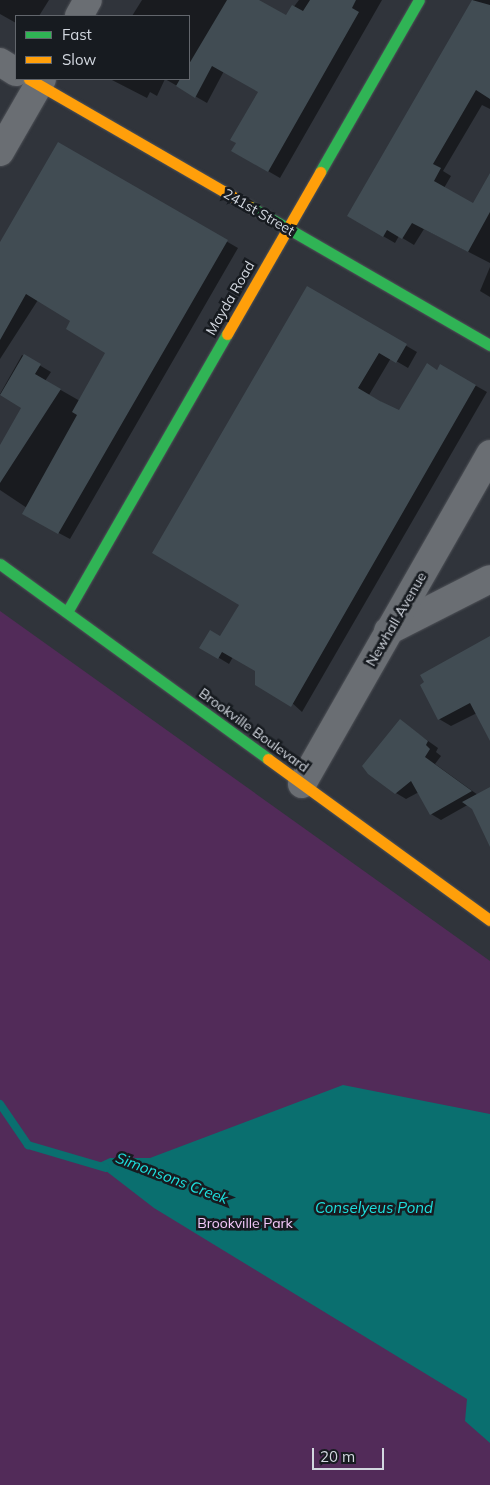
<!DOCTYPE html>
<html>
<head>
<meta charset="utf-8">
<style>
  body { margin:0 }
  #map { position:relative; width:490px; height:1485px; overflow:hidden; background:#30343b; font-family:Mulish,sans-serif }
  div>[style] { position:absolute }
  [style*='--x'] { left:calc(var(--x)*1px); top:calc(var(--y)*1px); width:calc(var(--w)*1px); rotate:calc(var(--a)*1deg) }
  .green>* { inset:0; background:#522b59 }
  .water>* { inset:0; background:#0a6f6f }
  .shadow>* { inset:0; background:#0007 }
  .stream>* { height:8px; margin:-4px; padding:0 4px; transform-origin:4px; border-radius:4px; background:#0a6f6f }
  .building>* { inset:0; background:#414c53 }
  .roads { filter:drop-shadow(0 0 1px #4e5157) drop-shadow(0 0 1px #4e5157) }
  .street>* { height:28px; margin:-14px; padding:0 14px; transform-origin:14px; border-radius:14px; background:#6a6e73 }
  .fast>* { height:11px; margin:-5.5px; padding:0 5.5px; transform-origin:5.5px; border-radius:5.5px; background:#30b455 }
  .slow>* { height:11px; margin:-5.5px; padding:0 5.5px; transform-origin:5.5px; border-radius:5.5px; background:#ff9f0a }
  span { translate:-50% -50%; white-space:nowrap; text-align:center; line-height:1.15; -webkit-text-stroke:5px #171b20; paint-order:stroke }
  .street-label { font-size:14px; color:#d2d7df }
  .park-label { font-size:14px; color:#f5c9fb }
  .water-label { font-size:15px; color:#1de0de; font-style:italic }
  .legend { position:absolute; left:15px; top:15px; width:175px; height:65px; box-sizing:border-box; background:#171b20; border:1px solid #62666c; margin:0; padding:6px 9px; list-style:none; font-size:15px; color:#d2d7df }
  .legend li { display:flex; align-items:center; gap:10px; height:25px }
  .legend b { width:25px; border:1px solid #62666c }
  .scale { position:absolute; left:312px; top:1448px; width:72px; height:22px; box-sizing:border-box; border:2px solid #d2d7df; border-top:0; padding-left:6px; font-size:15px; line-height:18px; white-space:nowrap; color:#d2d7df; -webkit-text-stroke:4px #171b20; paint-order:stroke }
</style>
</head>
<body>
<div id="map">
  <div class="green">
    <div style="clip-path:polygon(0 611px,490px 961px,490px 1485px,0 1485px)"></div>
  </div>
  <div class="water">
    <div style="clip-path:polygon(343px 1085px,490px 1114px,490px 1443px,465px 1421px,467px 1399px,154px 1208px,97px 1164px,110px 1158px,150px 1158px)"></div>
  </div>
  <div class="shadow">
    <div style="clip-path:polygon(0 0,49px 0,39px 16px,16px 16px,16px 23px,0 14px)"></div>
    <div style="clip-path:polygon(142px 0,251px 0,286px 17px,299px 0,382px 0,280px 178px,233px 151px,259px 91px,224px 71px,207px 103px,165px 79px,157px 96px,150px 92px,147px 98px,110px 79px,189px 79px,189px 16px,132px 16px)"></div>
    <div style="clip-path:polygon(473px 0,490px 0,490px 109px,482px 105px,443px 171px,451px 176px,444px 188px,474px 205px,490px 175px,490px 263px,424px 229px,414px 245px,399px 236px,395px 243px,348px 216px)"></div>
    <div style="clip-path:polygon(58px 144px,238px 248px,70px 539px,23px 514px,27px 508px,0 490px,0 448px,23px 407px,0 394px,22px 355px,51px 372px,45px 381px,80px 401px,107px 353px,72px 321px,38px 300px,0 359px,0 244px)"></div>
    <div style="clip-path:polygon(490px 267px,490px 297px,480px 291px)"></div>
    <div style="clip-path:polygon(307px 288px,417px 352px,408px 368px,391px 358px,369px 395px,399px 412px,441px 366px,487px 392px,302px 712px,256px 670px,233px 657px,229px 664px,201px 647px,221px 638px,240px 604px)"></div>
    <div style="clip-path:polygon(490px 637px,490px 726px,477px 713px,451px 726px,439px 719px)"></div>
    <div style="clip-path:polygon(400px 721px,438px 748px,436px 752px,441px 756px,435px 764px,478px 795px,490px 789px,490px 834px,471px 803px,441px 820px,431px 814px,419px 792px,406px 799px,396px 793px)"></div>
  </div>
  <div class="stream">
    <div style="--x:0;--y:1104;--w:50;--a:55.7"></div>
    <div style="--x:28;--y:1145;--w:81;--a:16.4"></div>
  </div>
  <div class="building">
    <div style="clip-path:polygon(227px 0,259px 0,286px 15px,292px 5px,303px 11px,310px 0,356px 0,352px 8px,359px 12px,268px 172px,231px 151px,236px 143px,230px 140px,258px 92px,212px 66px,195px 98px,176px 86px,180px 79px,189px 79px,189px 64px)"></div>
    <div style="clip-path:polygon(472px 0,490px 5px,490px 99px,476px 90px,433px 164px,441px 168px,434px 181px,473px 203px,490px 173px,490px 212px,468px 252px,412px 223px,402px 239px,387px 230px,383px 237px,347px 216px)"></div>
    <div style="clip-path:polygon(58px 142px,228px 240px,58px 534px,22px 514px,77px 415px,72px 412px,105px 353px,66px 329px,70px 321px,26px 294px,0 340px,0 242px)"></div>
    <div style="clip-path:polygon(307px 286px,407px 344px,396px 363px,379px 353px,358px 388px,380px 401px,399px 410px,427px 363px,437px 370px,440px 364px,476px 385px,291px 707px,255px 685px,255px 671px,222px 652px,218px 659px,199px 648px,210px 630px,220px 636px,239px 605px,152px 553px)"></div>
    <div style="clip-path:polygon(24px 354px,41px 364px,35px 374px,61px 389px,0 483px,0 445px,21px 408px,0 395px)"></div>
    <div style="clip-path:polygon(490px 636px,490px 741px,470px 703px,438px 720px,420px 685px,424px 682px,420px 675px)"></div>
    <div style="clip-path:polygon(400px 719px,428px 741px,426px 745px,430px 749px,425px 757px,472px 791px,430px 815px,411px 781px,395px 794px,368px 774px,362px 766px)"></div>
    <div style="clip-path:polygon(490px 787px,490px 847px,472px 809px,462px 802px)"></div>
  </div>
  <div class="roads">
    <div class="street">
      <div style="--x:79;--y:16;--w:18;--a:-61"></div>
      <div style="--x:0;--y:62;--w:19;--a:32"></div>
      <div style="--x:0;--y:152;--w:84;--a:-60.1"></div>
      <div style="--x:388;--y:631;--w:114;--a:-27"></div>
      <div style="--x:302;--y:784;--w:380;--a:-60.3"></div>
    </div>
    <div class="fast">
      <div style="--x:320;--y:172;--w:198;--a:-60.1"></div>
      <div style="--x:249;--y:206;--w:278;--a:30"></div>
      <div style="--x:0;--y:564;--w:331;--a:36"></div>
      <div style="--x:67;--y:612;--w:321;--a:-60.1"></div>
    </div>
    <div class="slow">
      <div style="--x:29;--y:79;--w:254;--a:30"></div>
      <div style="--x:227;--y:334;--w:187;--a:-60.1"></div>
      <div style="--x:268;--y:759;--w:274;--a:36"></div>
    </div>
  </div>
  <div class="street-label">
    <span style="left:259px;top:212px;rotate:30deg">241st Street</span>
    <span style="left:230px;top:298px;rotate:-60deg">Mayda Road</span>
    <span style="left:396px;top:619px;rotate:-60deg">Newhall Avenue</span>
    <span style="left:254px;top:730px;rotate:36deg">Brookville Boulevard</span>
  </div>
  <div class="park-label">
    <span style="left:245px;top:1223px">Brookville Park</span>
  </div>
  <div class="water-label">
    <span style="left:172px;top:1178px;rotate:21deg">Simonsons Creek</span>
    <span style="left:374px;top:1208px">Conselyeus Pond</span>
  </div>
  <ul class="legend">
  <li><b style="height:6px;background:#30b455"></b>Fast</li>
  <li><b style="height:6px;background:#ff9f0a"></b>Slow</li>
  </ul>
  <div class="scale">20 m</div>
</div>
</body>
</html>
